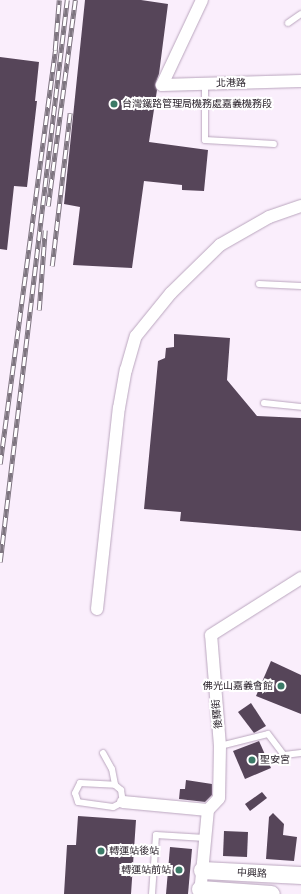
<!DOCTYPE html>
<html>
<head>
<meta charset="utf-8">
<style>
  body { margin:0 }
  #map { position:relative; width:301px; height:894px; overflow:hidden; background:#faeefc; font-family:"Public Sans","Noto Sans TC",sans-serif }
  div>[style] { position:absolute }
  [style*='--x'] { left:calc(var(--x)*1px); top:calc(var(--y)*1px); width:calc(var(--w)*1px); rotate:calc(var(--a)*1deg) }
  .building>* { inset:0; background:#564559 }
  .roads { filter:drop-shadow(0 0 1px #baa6be) drop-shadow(0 0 1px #baa6be) }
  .lane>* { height:6px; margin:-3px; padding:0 3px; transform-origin:3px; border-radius:3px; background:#fff }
  .street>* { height:12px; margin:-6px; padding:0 6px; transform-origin:6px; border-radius:6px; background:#fff }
  .secondary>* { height:17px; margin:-8.5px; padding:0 8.5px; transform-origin:8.5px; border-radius:8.5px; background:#fff }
  .rail>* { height:4.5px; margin-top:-2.25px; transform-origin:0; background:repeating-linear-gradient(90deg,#fff 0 9px,#7e7580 0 18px); box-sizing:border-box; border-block:1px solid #7e7580 }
  .dots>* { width:11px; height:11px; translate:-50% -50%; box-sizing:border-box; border:2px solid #fff; border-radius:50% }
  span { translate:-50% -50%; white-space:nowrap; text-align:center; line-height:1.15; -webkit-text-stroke:4px #fff; paint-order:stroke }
  .street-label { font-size:10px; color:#2d252e }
  .poi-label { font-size:10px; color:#2d252e }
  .left { translate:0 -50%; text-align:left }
  .right { translate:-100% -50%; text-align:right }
</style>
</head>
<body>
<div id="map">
  <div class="building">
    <div style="clip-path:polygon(85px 0,141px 0,168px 4px,159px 74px,155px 85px,157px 90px,149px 142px,208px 150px,204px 191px,182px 190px,182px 185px,144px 181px,132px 268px,73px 265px,80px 207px,64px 204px)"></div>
    <div style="clip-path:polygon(0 57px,39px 62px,35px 101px,37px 101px,27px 187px,14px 186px,7px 250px,0 249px)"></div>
    <div style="clip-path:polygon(174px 334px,230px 338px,227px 380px,257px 416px,301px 418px,301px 531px,180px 521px,181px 512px,144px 509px,158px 361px,165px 358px,166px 348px,174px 347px)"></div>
    <div style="clip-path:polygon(271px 661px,301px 675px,301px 714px,256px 696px)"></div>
    <div style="clip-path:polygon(251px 703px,266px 726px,254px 733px,238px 712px)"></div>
    <div style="clip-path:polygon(259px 741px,271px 768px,245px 779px,233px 751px)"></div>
    <div style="clip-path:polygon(186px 780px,212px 784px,212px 795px,205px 802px,179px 799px,180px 789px,185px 789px)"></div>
    <div style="clip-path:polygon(262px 792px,267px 798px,250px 811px,245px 804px)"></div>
    <div style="clip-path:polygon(273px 813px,284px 824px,283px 835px,297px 837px,294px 861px,266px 859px,269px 817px)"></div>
    <div style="clip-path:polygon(78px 816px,136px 820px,131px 894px,64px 894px,67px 845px,76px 845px)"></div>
    <div style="clip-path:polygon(224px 831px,248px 832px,247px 857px,223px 856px)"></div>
    <div style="clip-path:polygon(170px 847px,192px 849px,188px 894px,166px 894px)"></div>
  </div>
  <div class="roads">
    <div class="lane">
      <div style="--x:288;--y:23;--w:16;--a:-35"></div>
      <div style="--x:205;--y:84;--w:56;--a:90"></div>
      <div style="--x:205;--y:140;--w:69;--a:3.3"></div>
      <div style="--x:259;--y:284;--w:42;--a:2.7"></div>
      <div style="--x:264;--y:403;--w:37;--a:6"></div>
      <div style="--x:220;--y:746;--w:49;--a:-14"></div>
      <div style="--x:268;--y:734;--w:26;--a:53"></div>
      <div style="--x:284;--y:755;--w:17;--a:-7"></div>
      <div style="--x:103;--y:753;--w:18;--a:61"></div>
      <div style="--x:112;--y:769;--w:16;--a:79"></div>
      <div style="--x:80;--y:783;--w:35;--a:3"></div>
      <div style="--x:115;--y:785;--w:8;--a:40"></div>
      <div style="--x:121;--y:790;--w:12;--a:81"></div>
      <div style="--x:123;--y:802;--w:11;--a:153"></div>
      <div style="--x:113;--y:807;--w:35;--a:-172"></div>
      <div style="--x:78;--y:802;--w:9;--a:-108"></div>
      <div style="--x:75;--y:793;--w:11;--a:-63"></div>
      <div style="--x:152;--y:894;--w:59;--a:-86.1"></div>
      <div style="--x:156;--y:835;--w:49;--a:3.5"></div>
    </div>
    <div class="street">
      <div style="--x:202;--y:0;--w:94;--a:115.2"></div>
      <div style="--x:162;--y:85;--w:139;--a:-1.6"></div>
      <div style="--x:97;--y:609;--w:202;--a:-83.8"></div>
      <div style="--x:119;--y:408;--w:39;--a:-80"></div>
      <div style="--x:126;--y:370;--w:35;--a:-74"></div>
      <div style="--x:136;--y:336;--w:55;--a:-50.9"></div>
      <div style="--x:171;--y:293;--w:69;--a:-44.4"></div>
      <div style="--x:220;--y:245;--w:56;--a:-29.7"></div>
      <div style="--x:269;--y:217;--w:34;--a:-19"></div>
      <div style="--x:123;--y:802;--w:85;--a:5.4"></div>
      <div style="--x:200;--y:894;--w:84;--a:-84.6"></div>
      <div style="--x:208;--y:810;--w:16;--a:-47"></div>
      <div style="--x:219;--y:798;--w:52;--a:-88.9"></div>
      <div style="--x:220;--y:746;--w:111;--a:-94.6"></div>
      <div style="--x:211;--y:635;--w:107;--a:-32.3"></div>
    </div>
    <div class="secondary">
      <div style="--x:202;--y:870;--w:99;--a:2.9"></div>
      <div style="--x:200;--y:889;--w:71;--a:4"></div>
    </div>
  </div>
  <div class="rail">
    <div style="--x:48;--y:206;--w:208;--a:-82.5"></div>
    <div style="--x:52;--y:266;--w:154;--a:-83.3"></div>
    <div style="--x:39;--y:310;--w:80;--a:-85.7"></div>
    <div style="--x:0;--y:464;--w:418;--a:-82.4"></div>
    <div style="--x:55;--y:50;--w:50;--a:-85.4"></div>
    <div style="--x:0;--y:562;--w:566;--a:-83.2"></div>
  </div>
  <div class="dots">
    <div style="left:114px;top:104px;background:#3b7a67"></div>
    <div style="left:281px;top:686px;background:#3b7a67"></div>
    <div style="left:252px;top:760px;background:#3b7a67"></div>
    <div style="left:101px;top:851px;background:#3b7a67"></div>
    <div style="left:179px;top:870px;background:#3b7a67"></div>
  </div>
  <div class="street-label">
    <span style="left:231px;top:83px;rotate:-1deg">北港路</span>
    <span style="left:217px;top:714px;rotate:-96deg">後驛街</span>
    <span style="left:252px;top:873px;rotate:3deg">中興路</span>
  </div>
  <div class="poi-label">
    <span class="left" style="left:122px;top:104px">台灣鐵路管理局機務處嘉義機務段</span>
    <span class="right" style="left:273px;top:686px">佛光山嘉義會館</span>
    <span class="left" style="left:260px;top:760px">聖安宮</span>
    <span class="left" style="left:109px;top:851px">轉運站後站</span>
    <span class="right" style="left:171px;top:870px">轉運站前站</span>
  </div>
</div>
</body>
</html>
